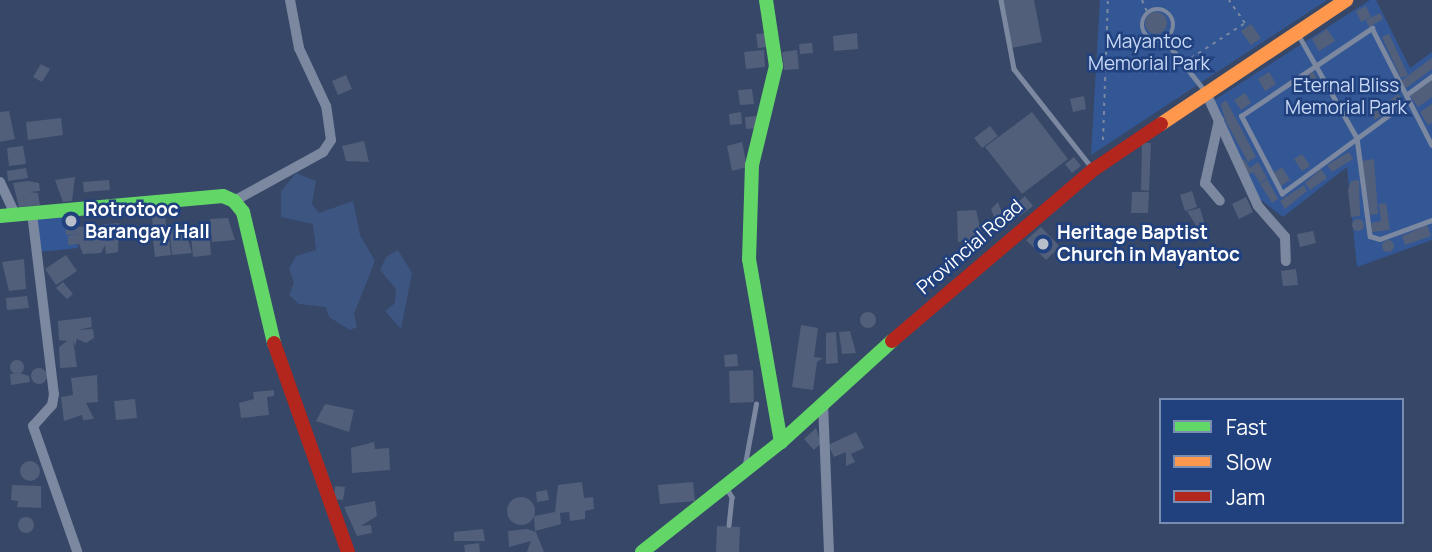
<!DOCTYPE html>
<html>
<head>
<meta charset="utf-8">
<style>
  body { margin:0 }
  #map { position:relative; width:1432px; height:552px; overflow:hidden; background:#364768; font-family:Manrope,sans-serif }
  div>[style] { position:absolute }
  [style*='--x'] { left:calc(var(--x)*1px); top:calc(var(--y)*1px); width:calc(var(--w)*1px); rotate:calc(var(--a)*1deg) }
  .green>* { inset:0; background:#335795 }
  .water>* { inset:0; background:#3d5581 }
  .building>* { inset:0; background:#525f7a }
  .round { border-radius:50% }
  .path>* { height:2px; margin-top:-1px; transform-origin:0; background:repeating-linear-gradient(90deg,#7b889f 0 3.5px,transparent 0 8.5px) }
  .lane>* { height:4.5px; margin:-2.25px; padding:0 2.25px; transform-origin:2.25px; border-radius:2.25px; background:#7b889f }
  .lane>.ring { margin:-2.25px; padding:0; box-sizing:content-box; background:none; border:4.5px solid #7b889f; border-radius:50% }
  .street>* { height:10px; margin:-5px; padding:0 5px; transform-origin:5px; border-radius:5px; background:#7b889f }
  .fast>* { height:14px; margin:-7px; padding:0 7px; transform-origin:7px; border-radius:7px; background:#63d668 }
  .slow>* { height:14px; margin:-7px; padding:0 7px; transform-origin:7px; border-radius:7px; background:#ff974d }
  .jam>* { height:14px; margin:-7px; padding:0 7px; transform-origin:7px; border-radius:7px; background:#b3261e }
  .dots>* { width:19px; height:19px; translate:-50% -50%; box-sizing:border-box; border:4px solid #20417e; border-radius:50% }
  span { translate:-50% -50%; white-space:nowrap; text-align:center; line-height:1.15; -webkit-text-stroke:5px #20417e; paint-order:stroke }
  .park-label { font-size:19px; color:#c8d8f5 }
  .poi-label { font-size:19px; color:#fff; font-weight:700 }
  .left { translate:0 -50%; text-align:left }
  .street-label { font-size:19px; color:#fff }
  .legend { position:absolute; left:1159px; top:398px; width:245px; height:126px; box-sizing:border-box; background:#20417e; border:2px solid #798db2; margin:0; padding:9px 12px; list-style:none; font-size:21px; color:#fff }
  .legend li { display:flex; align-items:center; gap:14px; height:35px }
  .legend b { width:35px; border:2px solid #798db2 }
</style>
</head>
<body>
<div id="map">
  <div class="green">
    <div style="clip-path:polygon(1100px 0,1327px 0,1091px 155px)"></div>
    <div style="clip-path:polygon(1370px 0,1376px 0,1410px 68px,1432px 52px,1432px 240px,1357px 267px,1347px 167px,1283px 217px,1256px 196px,1213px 101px)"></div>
    <div style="clip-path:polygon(75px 210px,78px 248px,38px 252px,34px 214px)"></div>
  </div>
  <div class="water">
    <div style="clip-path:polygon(296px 173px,316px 181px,312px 204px,319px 213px,353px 201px,360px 235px,375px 261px,354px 314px,357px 327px,350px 330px,329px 317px,326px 307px,299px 304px,289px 295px,294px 283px,289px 269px,296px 256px,316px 250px,313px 224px,281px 217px,281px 191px)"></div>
    <div style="clip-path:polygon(398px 250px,412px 273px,401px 329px,385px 311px,395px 303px,396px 289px,380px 270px,386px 257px)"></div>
  </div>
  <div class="building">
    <div style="clip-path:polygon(1001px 0,1034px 0,1042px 42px,1011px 48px)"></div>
    <div style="clip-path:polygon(1366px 6px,1371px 17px,1361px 22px,1356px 11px)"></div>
    <div class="round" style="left:1145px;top:12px;width:22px;height:22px"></div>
    <div style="clip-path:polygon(1380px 13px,1383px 19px,1369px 27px,1366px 20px)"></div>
    <div style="clip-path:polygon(1251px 24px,1261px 38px,1251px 45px,1241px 31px)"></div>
    <div style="clip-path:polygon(1327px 29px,1335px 41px,1319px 51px,1312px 39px)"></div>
    <div style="clip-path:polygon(766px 33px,768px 47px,758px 48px,756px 34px)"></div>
    <div style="clip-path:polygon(857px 33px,858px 49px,834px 51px,833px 36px)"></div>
    <div style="clip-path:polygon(1389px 34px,1408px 75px,1401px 78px,1382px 37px)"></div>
    <div style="clip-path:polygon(812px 43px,813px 53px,800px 54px,799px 44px)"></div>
    <div style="clip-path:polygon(764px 50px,765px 67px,746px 69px,744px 52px)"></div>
    <div style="clip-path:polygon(797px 50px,799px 69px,784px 70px,782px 52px)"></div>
    <div style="clip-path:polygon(1432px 58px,1432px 69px,1406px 88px,1401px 81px)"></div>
    <div style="clip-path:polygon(41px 64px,50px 69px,42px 82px,33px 77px)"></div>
    <div style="clip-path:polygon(1312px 71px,1317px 78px,1306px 86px,1301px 78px)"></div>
    <div style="clip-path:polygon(1269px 72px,1276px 84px,1265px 91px,1258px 79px)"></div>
    <div style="clip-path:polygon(346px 75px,352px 89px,338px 95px,332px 81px)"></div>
    <div style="clip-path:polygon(1432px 79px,1432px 97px,1418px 107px,1410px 96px)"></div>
    <div style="clip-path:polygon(752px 89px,754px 104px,740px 105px,738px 90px)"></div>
    <div style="clip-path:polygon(1245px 93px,1251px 103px,1241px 110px,1234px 100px)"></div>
    <div style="clip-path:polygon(1398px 94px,1404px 102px,1391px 112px,1385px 104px)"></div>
    <div style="clip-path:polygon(1084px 96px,1086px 109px,1073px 112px,1070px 99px)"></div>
    <div style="clip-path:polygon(1226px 100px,1256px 157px,1248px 162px,1225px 120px,1221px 104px)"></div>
    <div style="clip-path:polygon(1383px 104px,1388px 111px,1375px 120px,1370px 113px)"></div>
    <div style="clip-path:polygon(1432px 104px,1432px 123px,1428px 125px,1420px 112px)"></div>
    <div style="clip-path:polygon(9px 111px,15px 139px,0 142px,0 112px)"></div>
    <div style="clip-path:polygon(741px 112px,742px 124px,730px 125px,729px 114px)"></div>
    <div style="clip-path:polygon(1032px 112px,1068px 159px,1022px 194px,985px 147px)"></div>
    <div style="clip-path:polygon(757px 116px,758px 128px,746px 129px,745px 117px)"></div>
    <div style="clip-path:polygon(61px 118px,63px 135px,28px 140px,26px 122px)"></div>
    <div style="clip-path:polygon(990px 126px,998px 136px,982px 148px,974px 138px)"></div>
    <div style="clip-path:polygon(364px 141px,369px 162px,346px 161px,342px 146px)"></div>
    <div style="clip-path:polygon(742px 142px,747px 167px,732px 171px,727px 146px)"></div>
    <div style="clip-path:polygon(1142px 143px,1151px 143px,1149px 191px,1141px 190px)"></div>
    <div style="clip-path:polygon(23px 146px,26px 164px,9px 166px,7px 148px)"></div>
    <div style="clip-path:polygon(1349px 152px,1353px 159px,1332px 172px,1327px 165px)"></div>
    <div style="clip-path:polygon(1302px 154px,1310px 166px,1302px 171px,1294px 159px)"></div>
    <div style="clip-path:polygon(1074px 157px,1081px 166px,1072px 173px,1065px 164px)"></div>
    <div style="clip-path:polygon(1244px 159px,1250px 168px,1258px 162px,1267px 178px,1260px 183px,1253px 172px,1248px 175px,1240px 162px)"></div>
    <div style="clip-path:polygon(1374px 159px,1378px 214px,1370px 215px,1362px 161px)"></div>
    <div style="clip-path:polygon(1282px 167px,1290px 180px,1281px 186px,1273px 173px)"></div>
    <div style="clip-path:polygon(26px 168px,28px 178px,8px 181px,7px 171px)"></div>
    <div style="clip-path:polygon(1321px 169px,1327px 178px,1310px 190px,1305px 183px)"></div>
    <div style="clip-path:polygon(75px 177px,72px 201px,63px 202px,55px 180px)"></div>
    <div style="clip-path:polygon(1267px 179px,1278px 199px,1272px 203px,1260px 184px)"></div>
    <div style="clip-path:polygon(109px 180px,110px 190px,84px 192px,83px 182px)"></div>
    <div style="clip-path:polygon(1359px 180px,1360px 216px,1351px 217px,1348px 190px,1351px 181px)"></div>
    <div style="clip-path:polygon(28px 181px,39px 183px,40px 191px,29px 192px,38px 193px,40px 205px,19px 207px,13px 183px)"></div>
    <div style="clip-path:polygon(1304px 185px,1307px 191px,1285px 209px,1280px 201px)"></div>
    <div style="clip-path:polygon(1192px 191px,1197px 207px,1185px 211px,1180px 195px)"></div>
    <div style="clip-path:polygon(1132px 192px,1149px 192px,1148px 213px,1131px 213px)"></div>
    <div style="clip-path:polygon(1025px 196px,1033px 206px,1020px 216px,1013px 206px)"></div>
    <div style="clip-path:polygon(1246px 197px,1253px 212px,1239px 219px,1232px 204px)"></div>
    <div style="clip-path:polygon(998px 202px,1003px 216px,1012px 208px,1019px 216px,997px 225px,991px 209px)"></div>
    <div style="clip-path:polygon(1386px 203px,1390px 230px,1372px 232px,1371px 223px,1381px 221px,1379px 204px)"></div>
    <div style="clip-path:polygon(1200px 208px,1206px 229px,1189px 236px,1187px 229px,1197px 227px,1187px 211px)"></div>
    <div style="clip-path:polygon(976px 210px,983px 240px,958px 242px,957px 211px)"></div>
    <div style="clip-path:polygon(165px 213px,166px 227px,153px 228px,152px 215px)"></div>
    <div style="clip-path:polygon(76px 215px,77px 227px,119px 223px,118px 252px,106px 254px,105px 245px,101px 253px,83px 254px,79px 244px,68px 245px,68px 236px,79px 234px,66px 235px,65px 216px)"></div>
    <div style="clip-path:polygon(228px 218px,235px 240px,212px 242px,210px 219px)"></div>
    <div class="round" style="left:1352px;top:219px;width:12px;height:12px"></div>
    <div style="clip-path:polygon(209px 225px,211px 255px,193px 257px,191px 236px,198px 235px,198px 226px)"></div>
    <div style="clip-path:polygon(1427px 225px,1431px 236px,1405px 245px,1402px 236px)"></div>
    <div style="clip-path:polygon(184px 226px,192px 253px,172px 255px,169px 227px)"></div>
    <div style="clip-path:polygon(1041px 227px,1060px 247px,1046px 260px,1026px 240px)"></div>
    <div style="clip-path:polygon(168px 229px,171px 255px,155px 257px,152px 232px)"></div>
    <div style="clip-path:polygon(1313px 231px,1316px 243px,1300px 247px,1297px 234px)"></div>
    <div class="round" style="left:1382px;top:240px;width:12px;height:12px"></div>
    <div style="clip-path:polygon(66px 255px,77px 271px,56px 285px,45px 269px)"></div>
    <div style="clip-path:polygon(24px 259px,26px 289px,9px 291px,2px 262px)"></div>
    <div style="clip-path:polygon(1296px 269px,1298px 285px,1283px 286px,1281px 271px)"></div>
    <div style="clip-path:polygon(63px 282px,73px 294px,67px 299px,56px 288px)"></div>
    <div style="clip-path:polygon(27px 296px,29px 308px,7px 310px,6px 298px)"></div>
    <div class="round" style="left:860px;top:312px;width:16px;height:16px"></div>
    <div style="clip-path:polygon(91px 317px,92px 327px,77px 330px,93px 329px,94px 338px,86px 343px,77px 339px,75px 346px,73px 340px,77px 367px,60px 368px,59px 347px,67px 341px,59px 340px,58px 321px)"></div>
    <div style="clip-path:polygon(801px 325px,818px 328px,814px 357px,823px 358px,817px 362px,813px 390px,792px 387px)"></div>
    <div style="clip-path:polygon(850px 331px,856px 353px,842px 354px,839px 332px)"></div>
    <div style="clip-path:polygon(836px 332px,838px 363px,826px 364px,826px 333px)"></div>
    <div style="clip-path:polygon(737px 354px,738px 366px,725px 367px,724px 355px)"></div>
    <div class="round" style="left:10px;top:360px;width:14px;height:14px"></div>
    <div class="round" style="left:31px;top:368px;width:16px;height:16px"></div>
    <div style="clip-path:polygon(753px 370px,754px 402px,730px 403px,729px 371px)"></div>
    <div style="clip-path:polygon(20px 373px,29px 376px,30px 382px,11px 385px,10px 374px)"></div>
    <div style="clip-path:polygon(97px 375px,98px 402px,86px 403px,94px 419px,83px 420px,82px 415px,64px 421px,61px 397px,73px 395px,71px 378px)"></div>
    <div style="clip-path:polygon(274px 390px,274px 396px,267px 397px,269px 415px,241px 418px,239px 403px,254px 399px,253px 392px)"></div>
    <div style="clip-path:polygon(135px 399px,137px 418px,116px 420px,114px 401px)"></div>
    <div style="clip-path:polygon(325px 404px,354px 410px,349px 432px,316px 421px)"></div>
    <div style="clip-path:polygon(816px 428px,821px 443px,814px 450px,804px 439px)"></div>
    <div style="clip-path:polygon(856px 432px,864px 448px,851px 454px,855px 462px,846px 466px,846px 452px,834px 457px,828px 445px)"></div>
    <div style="clip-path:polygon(374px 442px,375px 449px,389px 448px,390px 470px,352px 473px,351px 448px)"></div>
    <div class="round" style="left:20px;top:461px;width:20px;height:20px"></div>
    <div style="clip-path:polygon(582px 482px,584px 498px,593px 497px,594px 509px,585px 511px,585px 519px,570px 521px,569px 512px,560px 513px,561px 524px,535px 531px,534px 516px,555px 512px,558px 485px)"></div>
    <div style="clip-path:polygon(693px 482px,695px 501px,660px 504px,658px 485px)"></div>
    <div style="clip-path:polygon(12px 485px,41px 486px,41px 508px,17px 507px,18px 501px,11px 500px)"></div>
    <div style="clip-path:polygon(335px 486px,345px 487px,343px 500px,334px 499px)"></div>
    <div style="clip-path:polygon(547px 490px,549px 500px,537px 502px,536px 492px)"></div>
    <div class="round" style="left:507px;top:497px;width:28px;height:28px"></div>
    <div style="clip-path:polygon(375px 501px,377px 516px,361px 526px,371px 525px,372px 533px,357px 536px,344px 507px)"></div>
    <div class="round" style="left:18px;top:517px;width:16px;height:16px"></div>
    <div style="clip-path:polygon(717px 526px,740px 527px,739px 552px,716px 552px)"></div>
    <div style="clip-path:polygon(483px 529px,485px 541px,454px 541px,454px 532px)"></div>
    <div style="clip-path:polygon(527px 529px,536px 532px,544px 552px,527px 552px,531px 541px,509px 547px,508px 531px)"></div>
    <div style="clip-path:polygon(479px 543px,480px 552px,465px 552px,464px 545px)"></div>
  </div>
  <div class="path">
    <div style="--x:1142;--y:0;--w:13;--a:67"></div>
    <div style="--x:1106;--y:49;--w:41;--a:-18.4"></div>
    <div style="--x:1191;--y:58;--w:64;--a:-32.9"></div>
    <div style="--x:1245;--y:23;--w:28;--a:-125"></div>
    <div style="--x:1103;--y:140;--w:140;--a:-88"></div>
  </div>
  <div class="lane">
    <div style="--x:1001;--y:0;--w:70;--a:79.3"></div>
    <div style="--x:1014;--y:69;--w:127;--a:51.7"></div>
    <div class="ring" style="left:1142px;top:9px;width:27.5px;height:27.5px"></div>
    <div style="--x:1298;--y:34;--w:120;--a:60.4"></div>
    <div style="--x:1357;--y:138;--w:99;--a:82.4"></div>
    <div style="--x:1370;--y:236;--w:10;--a:17"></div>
    <div style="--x:1380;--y:239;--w:55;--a:-20.1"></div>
    <div style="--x:1165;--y:40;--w:65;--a:51.9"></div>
    <div style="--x:1406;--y:95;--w:32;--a:-36"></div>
    <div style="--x:1409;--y:101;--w:157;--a:143.8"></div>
    <div style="--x:1282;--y:194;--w:88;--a:-117.7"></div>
    <div style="--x:1241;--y:116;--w:158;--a:-33.9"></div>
    <div style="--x:1372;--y:28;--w:131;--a:62.9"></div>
    <div style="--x:745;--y:464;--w:61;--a:-79.6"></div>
    <div style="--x:726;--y:487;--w:12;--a:59"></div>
    <div style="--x:732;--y:497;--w:28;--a:96"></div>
  </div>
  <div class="street">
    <div style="--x:1206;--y:93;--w:124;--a:65.3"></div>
    <div style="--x:1258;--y:206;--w:41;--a:48.9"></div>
    <div style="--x:1285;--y:237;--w:24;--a:88"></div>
    <div style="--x:1219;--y:120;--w:65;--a:102.5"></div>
    <div style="--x:1205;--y:183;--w:23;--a:50"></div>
    <div style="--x:0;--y:182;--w:35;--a:65"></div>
    <div style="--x:234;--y:201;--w:102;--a:-28.8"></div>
    <div style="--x:323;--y:152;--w:14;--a:-56"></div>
    <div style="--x:331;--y:140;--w:34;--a:-98"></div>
    <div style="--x:326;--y:106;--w:64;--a:-115"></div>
    <div style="--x:299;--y:48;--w:49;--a:-100.6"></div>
    <div style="--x:32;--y:213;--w:182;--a:83.1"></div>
    <div style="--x:54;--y:394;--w:11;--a:100"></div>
    <div style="--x:52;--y:405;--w:28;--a:132"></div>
    <div style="--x:33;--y:426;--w:133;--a:70.6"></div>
    <div style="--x:823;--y:403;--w:149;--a:87.7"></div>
  </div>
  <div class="fast">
    <div style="--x:766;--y:0;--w:67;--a:81.4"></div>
    <div style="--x:776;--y:66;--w:102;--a:103.6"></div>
    <div style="--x:752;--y:165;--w:94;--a:91.8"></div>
    <div style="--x:749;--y:259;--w:186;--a:80.1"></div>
    <div style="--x:0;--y:216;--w:224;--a:-5.1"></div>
    <div style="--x:223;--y:196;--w:12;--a:24"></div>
    <div style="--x:234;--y:201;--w:14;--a:51"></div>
    <div style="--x:243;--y:212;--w:135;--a:76.7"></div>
    <div style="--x:642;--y:552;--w:177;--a:-38.4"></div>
    <div style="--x:781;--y:442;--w:150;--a:-42.3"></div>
  </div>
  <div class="slow">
    <div style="--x:1161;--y:124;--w:223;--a:-33.8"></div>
  </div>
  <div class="jam">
    <div style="--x:892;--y:341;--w:264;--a:-40.4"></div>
    <div style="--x:1093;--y:170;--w:82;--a:-34.1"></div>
    <div style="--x:274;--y:343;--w:222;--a:70.5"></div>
  </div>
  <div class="dots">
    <div style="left:71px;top:221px;background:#b9bfca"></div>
    <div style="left:1043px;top:244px;background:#b9bfca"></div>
  </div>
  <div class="park-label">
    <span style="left:1149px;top:53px">Mayantoc<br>Memorial Park</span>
    <span style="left:1346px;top:97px">Eternal Bliss<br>Memorial Park</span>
  </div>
  <div class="poi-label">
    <span class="left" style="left:85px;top:221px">Rotrotooc<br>Barangay Hall</span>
    <span class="left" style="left:1057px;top:244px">Heritage Baptist<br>Church in Mayantoc</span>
  </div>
  <div class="street-label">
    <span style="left:970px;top:247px;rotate:-41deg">Provincial Road</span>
  </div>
  <ul class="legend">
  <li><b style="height:9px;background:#63d668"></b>Fast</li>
  <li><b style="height:9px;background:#ff974d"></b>Slow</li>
  <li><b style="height:9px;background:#b3261e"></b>Jam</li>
  </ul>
</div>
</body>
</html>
